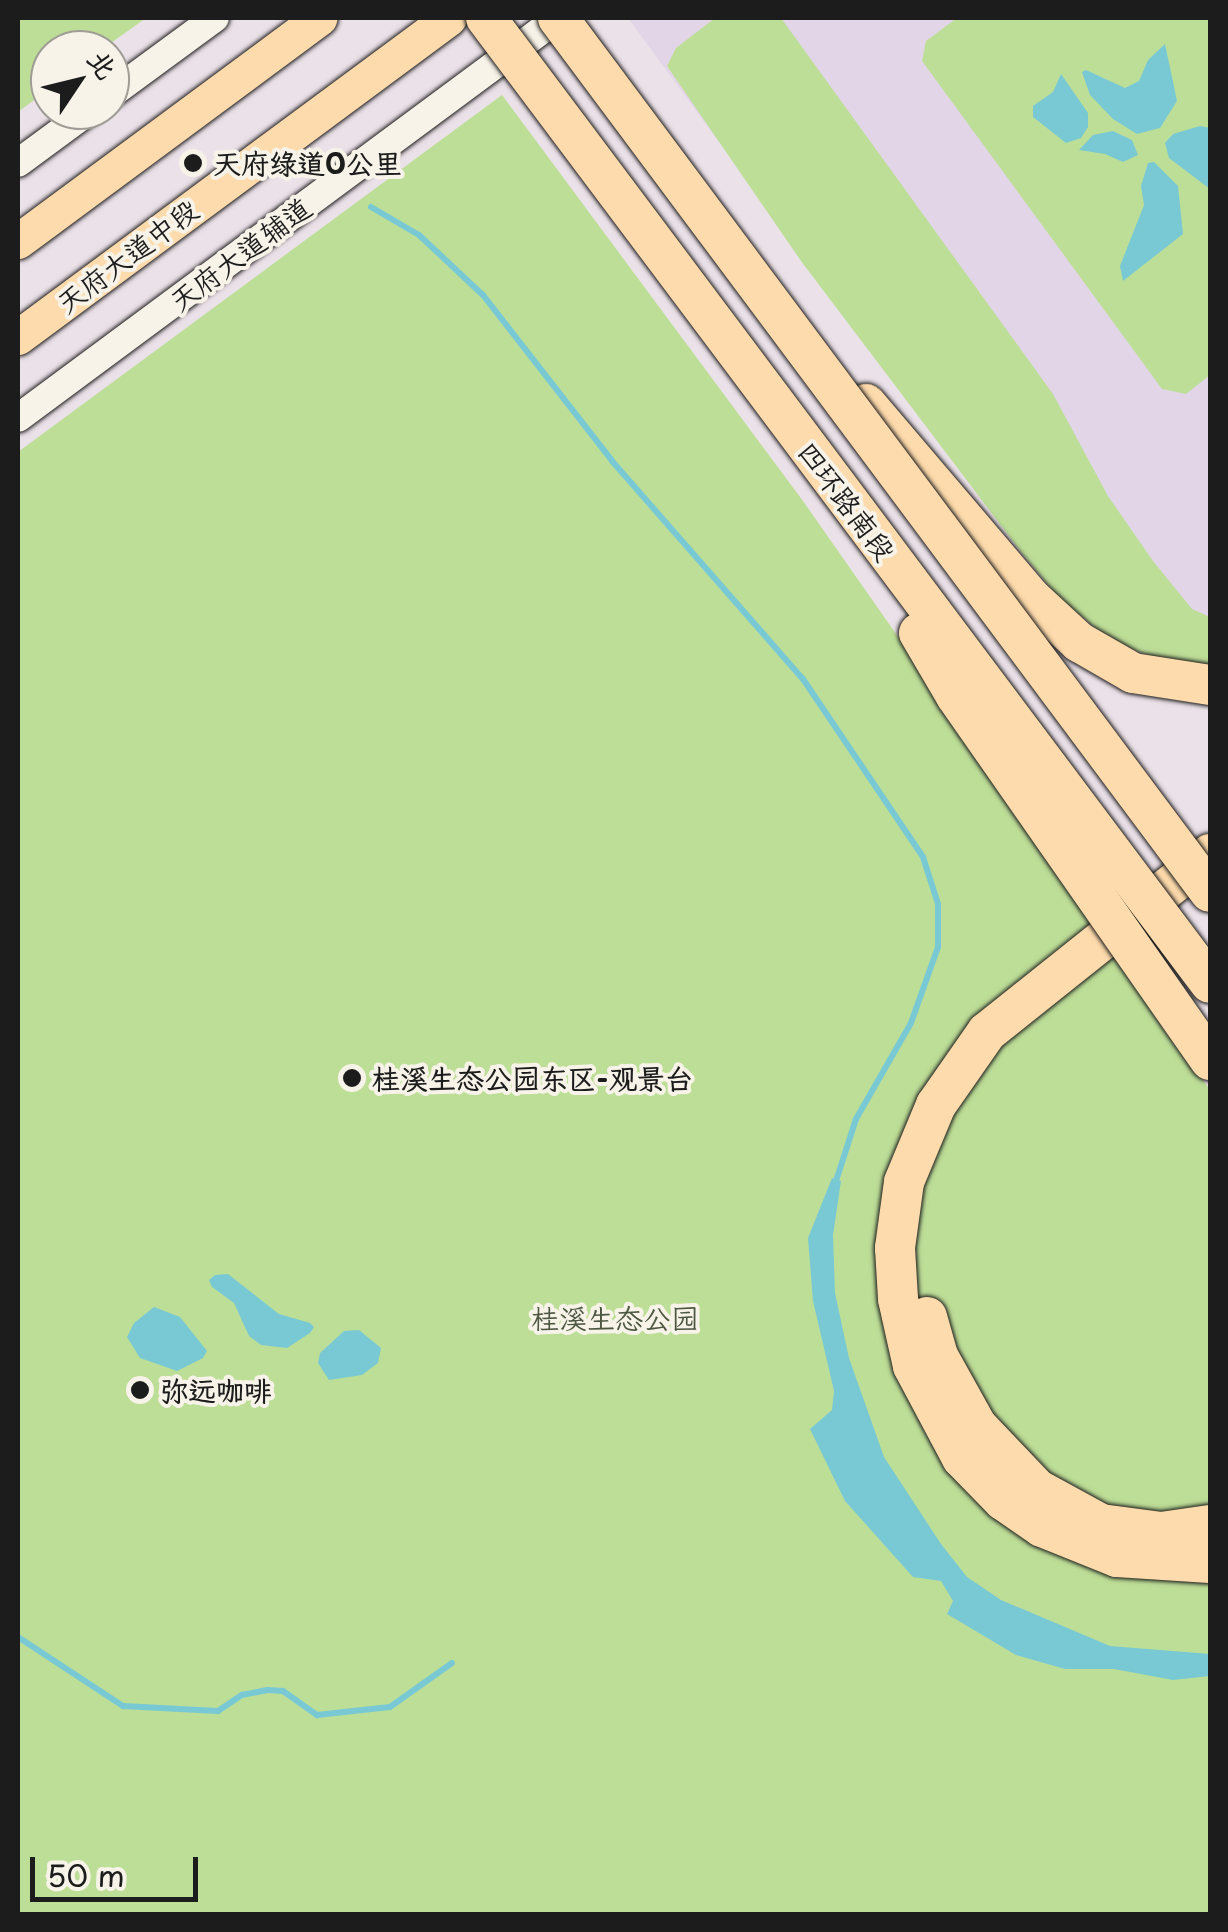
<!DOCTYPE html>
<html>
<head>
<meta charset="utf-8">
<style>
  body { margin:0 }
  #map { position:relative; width:1228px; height:1932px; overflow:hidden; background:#ebe1e8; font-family:"Playpen Sans","LXGW WenKai TC",sans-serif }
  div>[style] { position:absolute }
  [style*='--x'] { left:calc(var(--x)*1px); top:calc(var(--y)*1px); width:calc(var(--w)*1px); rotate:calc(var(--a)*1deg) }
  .built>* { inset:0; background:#e3d5e8 }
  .green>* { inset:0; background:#bdde97 }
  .water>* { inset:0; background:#79c9d4 }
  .stream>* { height:6px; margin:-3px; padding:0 3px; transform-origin:3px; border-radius:3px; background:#79c9d4 }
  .roads { filter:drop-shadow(0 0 2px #1c1c1c) drop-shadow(0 0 2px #1c1c1c) }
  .minor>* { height:28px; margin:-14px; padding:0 14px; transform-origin:14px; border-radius:14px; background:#f7f3e8 }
  .major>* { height:35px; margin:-17.5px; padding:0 17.5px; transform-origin:17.5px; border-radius:17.5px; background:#fedbac }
  .highway>* { height:40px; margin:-20px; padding:0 20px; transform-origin:20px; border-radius:20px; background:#fedbac }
  .bridges { filter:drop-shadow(0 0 2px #1c1c1c) drop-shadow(0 0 2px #1c1c1c) }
  .highway-bridge>* { height:40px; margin:-20px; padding:0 20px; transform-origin:20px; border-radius:20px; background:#fedbac }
  .dots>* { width:28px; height:28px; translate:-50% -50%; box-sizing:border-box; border:5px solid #f7f3e8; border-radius:50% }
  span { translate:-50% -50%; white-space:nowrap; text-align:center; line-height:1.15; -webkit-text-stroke:8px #f7f3e8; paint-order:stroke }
  .poi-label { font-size:28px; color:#1c1c1c; font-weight:700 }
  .left { translate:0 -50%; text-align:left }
  .street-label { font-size:28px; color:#1c1c1c }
  .park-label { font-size:28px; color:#4c5641 }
  .frame { position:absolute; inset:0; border:20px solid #1c1c1c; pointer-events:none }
  .north { position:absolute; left:30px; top:30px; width:100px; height:100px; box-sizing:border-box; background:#f7f3e8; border:2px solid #9f9d96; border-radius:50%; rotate:55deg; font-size:28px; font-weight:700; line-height:40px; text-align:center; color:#1c1c1c }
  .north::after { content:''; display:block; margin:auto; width:35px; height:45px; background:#1c1c1c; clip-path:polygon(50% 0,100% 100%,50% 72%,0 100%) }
  .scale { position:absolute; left:30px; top:1857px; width:168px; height:45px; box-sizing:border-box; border:5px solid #1c1c1c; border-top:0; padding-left:12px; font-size:30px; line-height:35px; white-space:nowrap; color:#1c1c1c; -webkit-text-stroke:8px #f7f3e8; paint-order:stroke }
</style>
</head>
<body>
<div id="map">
  <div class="built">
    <div style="clip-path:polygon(628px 18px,1210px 18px,1210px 646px,1108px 636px,972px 487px)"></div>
  </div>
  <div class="green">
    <div style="clip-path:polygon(18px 18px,146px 18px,101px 50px,50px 50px,50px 88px,18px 112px)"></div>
    <div style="clip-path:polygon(715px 18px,781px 18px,1053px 394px,1108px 496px,1153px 561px,1192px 609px,1210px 617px,1210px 664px,1178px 666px,1113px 642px,1059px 598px,1021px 552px,801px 261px,667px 66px,676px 48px)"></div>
    <div style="clip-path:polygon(957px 18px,1210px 18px,1210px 375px,1186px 394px,1162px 389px,922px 61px,926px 41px)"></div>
    <div style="clip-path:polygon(502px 95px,803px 501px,1006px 791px,1083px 913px,1210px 1090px,1210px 1914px,18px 1914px,18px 452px)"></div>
  </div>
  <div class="water">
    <div style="clip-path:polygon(1165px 44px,1177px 101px,1160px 128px,1137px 134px,1113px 119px,1090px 95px,1082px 72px,1086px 70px,1125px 88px,1139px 81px,1148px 60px)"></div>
    <div style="clip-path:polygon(1061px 74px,1088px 113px,1088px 127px,1081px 138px,1066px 143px,1033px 117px,1033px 106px,1053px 92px)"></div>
    <div style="clip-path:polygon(1200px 126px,1210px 128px,1210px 189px,1169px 158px,1165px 143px,1173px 134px)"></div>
    <div style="clip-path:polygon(1113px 131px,1132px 140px,1138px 155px,1123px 162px,1105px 154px,1079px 150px,1093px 135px)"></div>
    <div style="clip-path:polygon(1154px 162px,1178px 186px,1183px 234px,1123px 281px,1120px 266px,1144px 205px,1141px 186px,1148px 163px)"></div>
    <div style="clip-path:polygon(832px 1178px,841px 1181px,833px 1235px,835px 1293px,849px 1358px,884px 1457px,941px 1544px,967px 1577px,1001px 1600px,1110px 1646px,1210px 1654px,1210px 1676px,1173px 1680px,1114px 1669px,1065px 1669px,1016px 1655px,947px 1614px,953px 1601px,941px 1581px,913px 1577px,845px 1501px,810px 1429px,832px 1410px,834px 1391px,813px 1301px,808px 1238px)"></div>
    <div style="clip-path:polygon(228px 1274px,279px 1314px,310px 1323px,314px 1327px,310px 1333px,287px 1348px,261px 1345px,249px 1336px,234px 1303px,212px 1287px,209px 1280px,215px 1275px)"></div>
    <div style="clip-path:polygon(154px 1307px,180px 1317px,207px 1351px,203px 1358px,177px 1371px,140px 1358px,127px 1337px,134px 1323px)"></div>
    <div style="clip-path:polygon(359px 1330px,381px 1348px,378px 1363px,362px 1375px,329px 1380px,318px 1363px,320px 1353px,344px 1331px)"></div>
  </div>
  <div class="stream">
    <div style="--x:371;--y:207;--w:56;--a:30.3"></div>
    <div style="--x:419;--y:235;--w:88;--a:43.2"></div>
    <div style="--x:483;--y:295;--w:210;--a:52.1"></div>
    <div style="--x:612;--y:461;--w:290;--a:48.8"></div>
    <div style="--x:803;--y:679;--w:215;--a:56"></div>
    <div style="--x:923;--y:857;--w:49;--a:72.3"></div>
    <div style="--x:938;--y:904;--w:43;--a:90"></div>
    <div style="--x:938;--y:947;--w:81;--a:109.6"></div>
    <div style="--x:911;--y:1023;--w:111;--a:119.8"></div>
    <div style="--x:856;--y:1119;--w:71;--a:107.9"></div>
    <div style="--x:18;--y:1637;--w:126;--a:33.3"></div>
    <div style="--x:123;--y:1706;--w:95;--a:3"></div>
    <div style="--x:218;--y:1711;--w:29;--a:-34"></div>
    <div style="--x:242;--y:1695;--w:26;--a:-11"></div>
    <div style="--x:268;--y:1690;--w:15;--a:4"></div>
    <div style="--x:283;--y:1691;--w:42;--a:35.2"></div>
    <div style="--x:317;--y:1715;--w:73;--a:-6.3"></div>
    <div style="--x:390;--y:1707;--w:76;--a:-35.4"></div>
  </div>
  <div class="roads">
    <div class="minor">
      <div style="--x:110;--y:95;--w:130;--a:-36.3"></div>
      <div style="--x:18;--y:163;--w:89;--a:-36.4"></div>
      <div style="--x:18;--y:418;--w:672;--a:-36.53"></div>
    </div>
    <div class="major">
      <div style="--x:18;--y:241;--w:375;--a:-36.5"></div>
      <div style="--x:18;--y:337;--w:536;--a:-36.51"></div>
    </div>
    <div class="highway">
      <div style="--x:866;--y:404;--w:253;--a:49.6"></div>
      <div style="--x:1030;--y:597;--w:67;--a:42.6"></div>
      <div style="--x:1079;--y:642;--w:62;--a:29.9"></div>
      <div style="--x:1133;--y:673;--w:78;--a:8.9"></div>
      <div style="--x:1210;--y:854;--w:285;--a:141.4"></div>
      <div style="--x:987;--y:1032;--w:89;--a:124.9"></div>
      <div style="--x:936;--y:1105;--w:83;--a:112.6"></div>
      <div style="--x:904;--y:1182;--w:67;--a:97.8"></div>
      <div style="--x:895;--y:1248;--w:51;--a:86.6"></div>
      <div style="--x:898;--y:1299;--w:69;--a:77.4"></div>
      <div style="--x:913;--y:1366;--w:104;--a:62"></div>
      <div style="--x:962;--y:1458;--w:59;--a:45.7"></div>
      <div style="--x:1003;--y:1500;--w:47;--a:34.7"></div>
      <div style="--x:1042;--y:1527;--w:81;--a:21.8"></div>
      <div style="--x:1117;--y:1557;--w:93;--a:3.7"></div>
      <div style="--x:927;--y:1317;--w:41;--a:74.2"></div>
      <div style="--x:938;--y:1356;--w:80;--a:60.9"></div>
      <div style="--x:977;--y:1426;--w:87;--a:46.4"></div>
      <div style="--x:1037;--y:1489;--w:73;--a:28.7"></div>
      <div style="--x:1101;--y:1524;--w:61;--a:7.6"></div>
      <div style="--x:1161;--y:1532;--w:49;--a:-8.1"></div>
    </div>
  </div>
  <div class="bridges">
    <div class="highway-bridge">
      <div style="--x:486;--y:18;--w:1206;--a:53.12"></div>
      <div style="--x:558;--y:18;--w:1090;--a:53.28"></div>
      <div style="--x:919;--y:633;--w:73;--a:59.6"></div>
      <div style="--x:956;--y:696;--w:444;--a:55.1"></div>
    </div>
  </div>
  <div class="dots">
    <div style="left:193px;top:163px;background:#1c1c1c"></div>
    <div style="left:352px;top:1078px;background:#1c1c1c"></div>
    <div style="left:140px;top:1390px;background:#1c1c1c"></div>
  </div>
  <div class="poi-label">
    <span class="left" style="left:213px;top:163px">天府绿道0公里</span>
    <span class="left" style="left:372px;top:1078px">桂溪生态公园东区-观景台</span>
    <span class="left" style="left:160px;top:1390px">弥远咖啡</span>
  </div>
  <div class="street-label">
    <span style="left:240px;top:254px;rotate:-37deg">天府大道辅道</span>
    <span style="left:127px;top:256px;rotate:-37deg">天府大道中段</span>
    <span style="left:847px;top:501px;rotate:53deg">四环路南段</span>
  </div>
  <div class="park-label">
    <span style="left:615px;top:1318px">桂溪生态公园</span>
  </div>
  <div class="frame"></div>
  <div class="north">北</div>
  <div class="scale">50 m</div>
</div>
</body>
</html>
